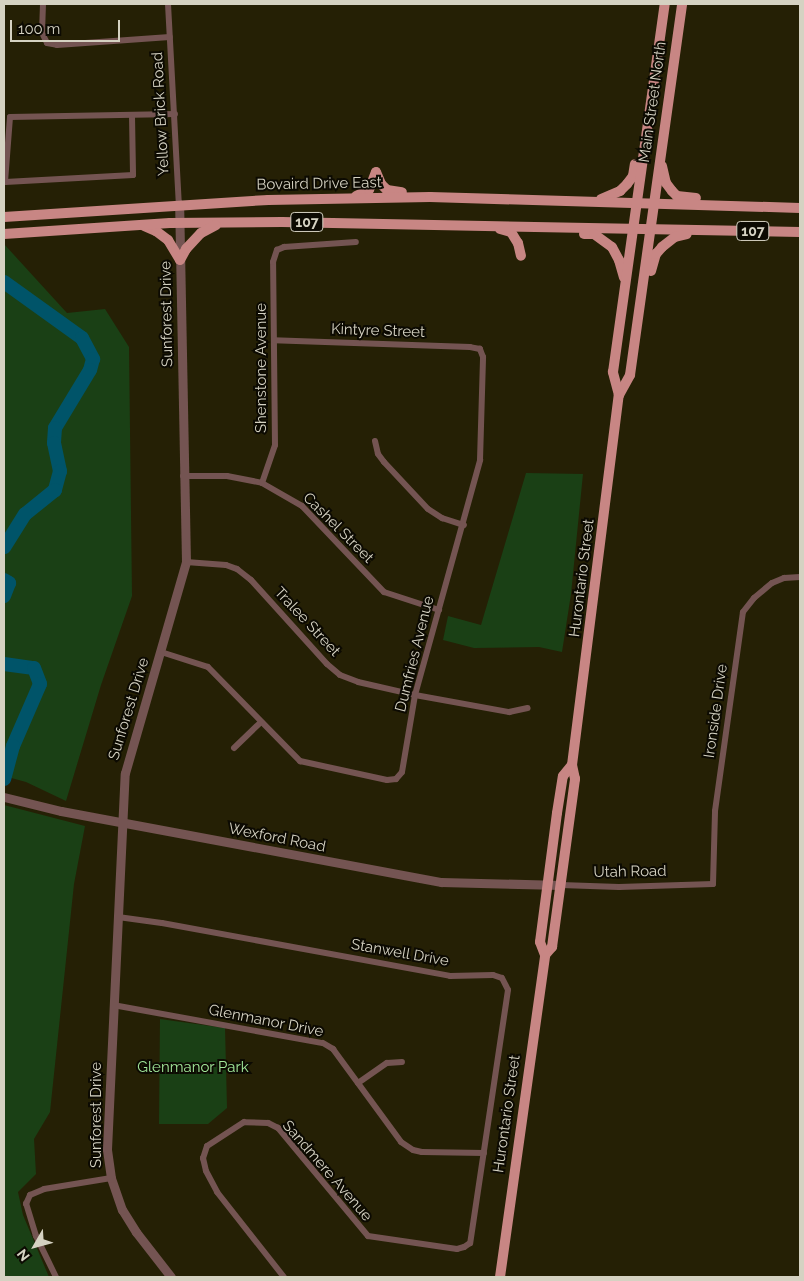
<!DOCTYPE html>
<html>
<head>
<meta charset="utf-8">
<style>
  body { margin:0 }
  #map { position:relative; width:804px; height:1281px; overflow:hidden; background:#252005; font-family:Raleway,sans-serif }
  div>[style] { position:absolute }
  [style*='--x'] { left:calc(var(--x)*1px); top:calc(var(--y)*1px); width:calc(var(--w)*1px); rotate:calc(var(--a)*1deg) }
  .green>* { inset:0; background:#1a4015 }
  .river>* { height:14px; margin:-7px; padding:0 7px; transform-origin:7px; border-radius:7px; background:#005469 }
  .minor>* { height:6px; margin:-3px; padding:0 3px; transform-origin:3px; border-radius:3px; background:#745452 }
  .tertiary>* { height:9px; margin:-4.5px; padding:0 4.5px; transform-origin:4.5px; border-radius:4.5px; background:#745452 }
  .primary>* { height:10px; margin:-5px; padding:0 5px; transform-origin:5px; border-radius:5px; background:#c88684 }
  span { translate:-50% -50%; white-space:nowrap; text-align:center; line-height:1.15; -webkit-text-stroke:4px #0c0a02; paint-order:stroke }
  .shield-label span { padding:1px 4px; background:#0c0a02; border:1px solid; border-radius:4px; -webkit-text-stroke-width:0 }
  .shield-label { font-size:14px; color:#d5d2c2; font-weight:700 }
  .street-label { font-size:15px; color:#d5d2c2 }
  .park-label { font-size:15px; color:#a2e799 }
  .frame { position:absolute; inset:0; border:5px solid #d5d2c2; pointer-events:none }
  .north { position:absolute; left:10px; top:1221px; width:50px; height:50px; -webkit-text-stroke:4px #0c0a02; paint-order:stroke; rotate:232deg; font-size:14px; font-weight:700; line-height:20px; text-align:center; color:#d5d2c2 }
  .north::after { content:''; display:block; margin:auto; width:18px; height:22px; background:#d5d2c2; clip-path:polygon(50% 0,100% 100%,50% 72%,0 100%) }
  .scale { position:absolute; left:10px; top:20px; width:110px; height:22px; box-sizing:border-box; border:2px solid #d5d2c2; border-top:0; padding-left:6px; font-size:15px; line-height:18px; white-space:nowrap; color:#d5d2c2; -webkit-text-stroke:4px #0c0a02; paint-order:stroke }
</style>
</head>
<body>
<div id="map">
  <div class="green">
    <div style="clip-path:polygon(4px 244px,67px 313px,105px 309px,129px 347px,132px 596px,101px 685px,66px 801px,26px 782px,4px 776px)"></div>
    <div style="clip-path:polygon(526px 473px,583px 474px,571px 594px,562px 652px,539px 647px,474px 648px,443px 640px,448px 616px,481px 625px)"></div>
    <div style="clip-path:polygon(4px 805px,85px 826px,74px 884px,50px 1112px,34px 1139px,36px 1174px,18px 1192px,23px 1215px,49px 1277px,4px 1277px)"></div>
    <div style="clip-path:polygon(160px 1019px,225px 1028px,227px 1108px,208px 1124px,159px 1124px)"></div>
  </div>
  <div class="river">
    <div style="--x:4;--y:282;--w:96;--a:35.7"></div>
    <div style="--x:82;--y:338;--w:24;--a:62"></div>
    <div style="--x:93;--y:359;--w:11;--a:105"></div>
    <div style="--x:90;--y:370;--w:68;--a:121.1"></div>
    <div style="--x:55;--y:428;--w:15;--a:94"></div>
    <div style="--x:54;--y:443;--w:29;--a:78"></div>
    <div style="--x:60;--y:471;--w:20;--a:105"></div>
    <div style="--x:55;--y:490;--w:38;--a:141"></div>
    <div style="--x:25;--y:514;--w:39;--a:122"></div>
    <div style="--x:4;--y:580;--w:6;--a:31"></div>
    <div style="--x:9;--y:583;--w:14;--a:111"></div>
    <div style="--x:4;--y:664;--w:30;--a:8"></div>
    <div style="--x:34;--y:668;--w:17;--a:69"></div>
    <div style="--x:40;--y:684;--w:68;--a:113.5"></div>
    <div style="--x:13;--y:746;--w:34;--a:105"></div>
  </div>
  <div class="minor">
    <div style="--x:43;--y:4;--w:29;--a:92"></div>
    <div style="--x:42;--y:33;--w:11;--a:63"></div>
    <div style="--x:47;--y:43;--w:10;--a:11"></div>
    <div style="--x:57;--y:45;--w:113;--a:-4"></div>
    <div style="--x:168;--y:4;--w:200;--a:86.9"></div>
    <div style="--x:132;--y:116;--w:59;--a:89"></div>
    <div style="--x:133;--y:175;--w:128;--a:176.9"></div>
    <div style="--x:5;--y:182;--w:65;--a:-85.6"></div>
    <div style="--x:10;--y:117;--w:165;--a:-1"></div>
    <div style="--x:375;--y:441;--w:13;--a:77"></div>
    <div style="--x:378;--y:454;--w:10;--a:53"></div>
    <div style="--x:384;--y:462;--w:64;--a:46.9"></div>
    <div style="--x:428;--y:509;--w:17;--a:33"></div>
    <div style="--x:442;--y:518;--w:23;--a:18"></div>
    <div style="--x:183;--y:476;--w:44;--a:0"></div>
    <div style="--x:227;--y:476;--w:36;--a:11"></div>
    <div style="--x:262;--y:483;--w:46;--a:29.9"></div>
    <div style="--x:302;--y:506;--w:119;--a:46.4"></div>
    <div style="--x:384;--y:592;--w:58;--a:18.1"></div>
    <div style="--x:262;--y:483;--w:40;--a:-71.1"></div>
    <div style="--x:275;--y:445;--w:183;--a:-90.6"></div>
    <div style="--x:273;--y:262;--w:13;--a:-72"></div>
    <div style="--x:277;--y:250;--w:8;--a:-23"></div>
    <div style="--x:284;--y:247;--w:72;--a:-4"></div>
    <div style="--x:186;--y:562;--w:40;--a:4.3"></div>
    <div style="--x:226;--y:565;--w:12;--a:20"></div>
    <div style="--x:237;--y:569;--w:18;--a:38"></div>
    <div style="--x:251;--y:580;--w:113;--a:47.9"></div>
    <div style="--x:327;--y:664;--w:17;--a:40"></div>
    <div style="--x:340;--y:675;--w:19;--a:21"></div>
    <div style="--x:358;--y:682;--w:58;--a:12.8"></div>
    <div style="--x:415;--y:695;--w:96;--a:10.3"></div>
    <div style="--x:509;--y:712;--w:19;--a:-12"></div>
    <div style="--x:161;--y:652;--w:49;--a:17.7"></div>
    <div style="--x:208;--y:667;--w:132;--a:45.6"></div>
    <div style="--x:300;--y:761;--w:89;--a:12.3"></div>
    <div style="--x:387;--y:780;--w:9;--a:-6"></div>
    <div style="--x:396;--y:779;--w:9;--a:-49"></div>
    <div style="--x:402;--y:772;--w:78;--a:-80.4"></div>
    <div style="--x:415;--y:695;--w:244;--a:-74.5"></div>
    <div style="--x:480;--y:460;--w:103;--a:-88.3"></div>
    <div style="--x:483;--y:357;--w:9;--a:-111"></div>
    <div style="--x:480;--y:349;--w:10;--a:-169"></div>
    <div style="--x:470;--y:347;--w:196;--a:-178"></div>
    <div style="--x:234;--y:748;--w:37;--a:-44"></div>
    <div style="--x:561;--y:885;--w:58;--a:2"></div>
    <div style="--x:619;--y:887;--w:94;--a:-1.8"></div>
    <div style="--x:713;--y:884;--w:73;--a:-88.4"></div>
    <div style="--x:715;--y:811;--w:201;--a:-82"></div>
    <div style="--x:743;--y:612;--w:18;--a:-52"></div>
    <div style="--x:754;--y:598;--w:23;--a:-40"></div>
    <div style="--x:772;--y:583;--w:13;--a:-23"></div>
    <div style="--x:784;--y:578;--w:16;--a:-4"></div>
    <div style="--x:118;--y:917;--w:44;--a:7.8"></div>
    <div style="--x:162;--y:923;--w:293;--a:10.4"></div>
    <div style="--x:450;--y:976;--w:43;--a:-1.3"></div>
    <div style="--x:493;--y:975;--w:9;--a:18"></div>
    <div style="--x:502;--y:978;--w:13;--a:63"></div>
    <div style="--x:508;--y:990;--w:256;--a:98.5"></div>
    <div style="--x:470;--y:1243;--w:7;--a:146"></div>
    <div style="--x:464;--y:1247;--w:7;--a:164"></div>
    <div style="--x:457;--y:1249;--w:90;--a:-171.7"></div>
    <div style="--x:368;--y:1236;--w:141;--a:-129.8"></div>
    <div style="--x:278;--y:1128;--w:11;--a:-153"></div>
    <div style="--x:268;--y:1123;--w:24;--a:-178"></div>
    <div style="--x:244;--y:1122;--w:44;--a:147"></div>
    <div style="--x:207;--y:1146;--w:13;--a:108"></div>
    <div style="--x:203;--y:1158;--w:13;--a:77"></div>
    <div style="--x:206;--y:1171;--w:24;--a:62"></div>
    <div style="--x:217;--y:1192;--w:108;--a:51.8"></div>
    <div style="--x:113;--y:1005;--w:213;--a:10.3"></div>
    <div style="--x:323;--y:1043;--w:12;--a:31"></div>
    <div style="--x:333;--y:1049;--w:115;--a:53.8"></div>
    <div style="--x:401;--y:1142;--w:14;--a:34"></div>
    <div style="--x:413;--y:1150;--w:9;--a:13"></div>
    <div style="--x:422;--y:1152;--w:62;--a:0.9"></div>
    <div style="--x:358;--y:1083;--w:35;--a:-35"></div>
    <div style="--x:387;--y:1063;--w:15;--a:-4"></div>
    <div style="--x:56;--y:1277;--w:46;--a:-116"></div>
    <div style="--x:36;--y:1236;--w:34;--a:-107"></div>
    <div style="--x:26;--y:1204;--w:10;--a:-66"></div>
    <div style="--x:30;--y:1195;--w:15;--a:-23"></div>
    <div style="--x:44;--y:1189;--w:68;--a:-9.3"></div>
  </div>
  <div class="tertiary">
    <div style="--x:4;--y:797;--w:59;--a:13.8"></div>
    <div style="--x:61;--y:811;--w:387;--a:10.6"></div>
    <div style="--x:441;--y:882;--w:120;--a:1.4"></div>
    <div style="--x:171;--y:1277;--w:57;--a:-127.9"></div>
    <div style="--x:136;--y:1232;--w:26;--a:-122"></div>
    <div style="--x:122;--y:1210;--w:34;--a:-109"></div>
    <div style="--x:111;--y:1178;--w:29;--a:-98"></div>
    <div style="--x:107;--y:1149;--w:376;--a:-87.3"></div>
    <div style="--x:125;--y:773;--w:220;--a:-73.9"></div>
    <div style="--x:186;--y:562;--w:358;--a:-91.1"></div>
  </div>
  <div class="primary">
    <div style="--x:662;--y:166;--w:17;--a:77"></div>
    <div style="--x:666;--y:183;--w:10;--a:53"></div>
    <div style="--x:672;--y:191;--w:7;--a:45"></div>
    <div style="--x:677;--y:196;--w:19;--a:6"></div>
    <div style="--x:376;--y:172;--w:13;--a:67"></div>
    <div style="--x:381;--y:184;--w:8;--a:45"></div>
    <div style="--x:387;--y:190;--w:15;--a:8"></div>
    <div style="--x:356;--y:196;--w:14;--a:-25"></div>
    <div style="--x:369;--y:190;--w:19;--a:-69"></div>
    <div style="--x:601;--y:199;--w:21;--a:-23"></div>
    <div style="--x:620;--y:191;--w:10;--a:-45"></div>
    <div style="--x:627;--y:184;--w:10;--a:-53"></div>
    <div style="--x:633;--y:176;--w:12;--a:-81"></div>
    <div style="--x:4;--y:217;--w:265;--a:-3.7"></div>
    <div style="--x:268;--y:200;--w:162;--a:-1.1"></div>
    <div style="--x:430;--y:197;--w:370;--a:1.7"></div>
    <div style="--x:144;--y:226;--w:13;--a:23"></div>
    <div style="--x:156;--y:231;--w:15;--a:37"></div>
    <div style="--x:168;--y:240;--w:23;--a:59"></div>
    <div style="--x:500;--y:229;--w:11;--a:15"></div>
    <div style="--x:511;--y:232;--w:13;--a:58"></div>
    <div style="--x:518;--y:243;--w:13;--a:77"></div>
    <div style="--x:4;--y:234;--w:166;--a:-3.8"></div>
    <div style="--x:170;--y:223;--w:112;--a:-0.5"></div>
    <div style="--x:282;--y:222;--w:518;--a:1.11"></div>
    <div style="--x:584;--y:234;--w:10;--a:0"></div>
    <div style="--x:594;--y:234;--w:22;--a:36"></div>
    <div style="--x:612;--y:247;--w:15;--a:62"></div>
    <div style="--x:619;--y:260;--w:18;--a:74"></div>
    <div style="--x:180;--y:260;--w:13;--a:-61"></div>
    <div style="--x:186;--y:249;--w:22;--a:-47"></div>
    <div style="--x:201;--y:233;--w:17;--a:-28"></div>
    <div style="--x:651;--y:271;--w:18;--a:-74"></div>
    <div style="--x:656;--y:254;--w:9;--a:-49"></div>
    <div style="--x:662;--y:247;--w:16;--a:-38"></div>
    <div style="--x:675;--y:237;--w:12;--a:-14"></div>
    <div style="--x:619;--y:395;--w:23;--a:-61"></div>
    <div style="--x:630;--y:375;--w:375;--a:-82"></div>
    <div style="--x:545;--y:955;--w:11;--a:-49"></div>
    <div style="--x:552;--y:947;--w:170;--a:-82.2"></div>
    <div style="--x:575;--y:779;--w:14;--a:-102"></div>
    <div style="--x:572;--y:765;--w:373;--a:-82.8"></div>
    <div style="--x:619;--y:395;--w:24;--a:-105"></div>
    <div style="--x:613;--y:372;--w:372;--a:-82"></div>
    <div style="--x:500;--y:1277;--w:325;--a:-82"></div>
    <div style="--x:545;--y:955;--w:14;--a:-111"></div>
    <div style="--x:540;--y:942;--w:130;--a:-82.5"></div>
    <div style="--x:557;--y:813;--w:37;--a:-81"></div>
    <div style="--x:563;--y:776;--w:14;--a:-51"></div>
  </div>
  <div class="shield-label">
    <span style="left:307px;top:222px">107</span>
    <span style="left:753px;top:231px">107</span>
  </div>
  <div class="street-label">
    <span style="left:653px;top:102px;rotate:-82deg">Main Street North</span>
    <span style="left:161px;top:114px;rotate:-93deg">Yellow Brick Road</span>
    <span style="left:319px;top:184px;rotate:-1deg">Bovaird Drive East</span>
    <span style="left:167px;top:314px;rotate:-91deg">Sunforest Drive</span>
    <span style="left:378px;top:331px;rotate:2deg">Kintyre Street</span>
    <span style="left:262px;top:368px;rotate:-90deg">Shenstone Avenue</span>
    <span style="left:338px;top:528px;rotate:45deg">Cashel Street</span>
    <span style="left:582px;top:578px;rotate:-83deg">Hurontario Street</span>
    <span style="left:307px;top:622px;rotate:47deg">Tralee Street</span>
    <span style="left:415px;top:654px;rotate:-76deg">Dumfries Avenue</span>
    <span style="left:129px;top:709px;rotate:-73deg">Sunforest Drive</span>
    <span style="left:716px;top:711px;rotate:-82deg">Ironside Drive</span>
    <span style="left:277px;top:838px;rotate:11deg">Wexford Road</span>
    <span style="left:630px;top:872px;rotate:-1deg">Utah Road</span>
    <span style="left:400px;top:953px;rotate:10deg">Stanwell Drive</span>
    <span style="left:266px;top:1021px;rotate:11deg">Glenmanor Drive</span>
    <span style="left:507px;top:1114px;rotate:-82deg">Hurontario Street</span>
    <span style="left:97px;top:1115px;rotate:-90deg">Sunforest Drive</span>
    <span style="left:327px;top:1171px;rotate:49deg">Sandmere Avenue</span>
  </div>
  <div class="park-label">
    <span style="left:193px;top:1068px">Glenmanor Park</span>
  </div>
  <div class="frame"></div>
  <div class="north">N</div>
  <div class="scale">100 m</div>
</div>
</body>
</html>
